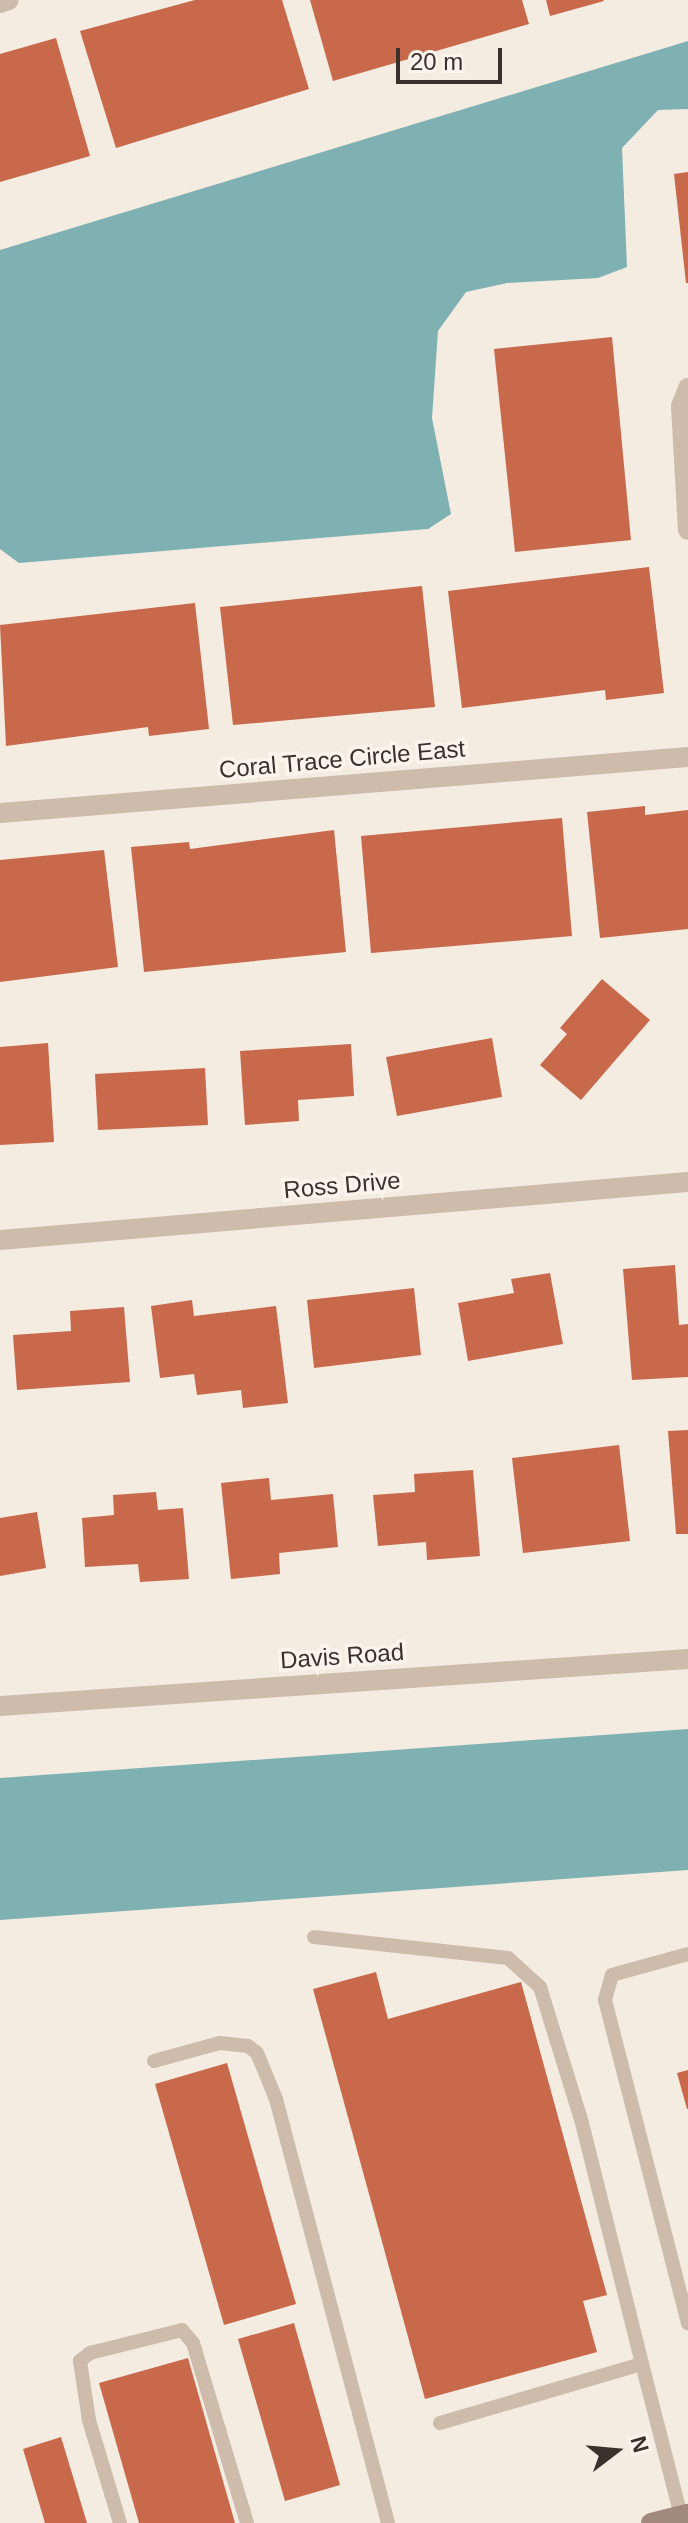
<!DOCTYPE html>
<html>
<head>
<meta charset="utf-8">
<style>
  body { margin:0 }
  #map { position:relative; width:688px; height:2523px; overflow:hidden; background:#f4ebe1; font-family:Helvetica,sans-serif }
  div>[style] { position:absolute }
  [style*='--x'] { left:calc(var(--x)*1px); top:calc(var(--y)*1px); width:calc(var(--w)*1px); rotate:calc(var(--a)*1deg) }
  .water>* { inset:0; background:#7fb0b2 }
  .building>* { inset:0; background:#c8694b }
  .lane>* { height:14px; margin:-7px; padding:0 7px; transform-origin:7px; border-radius:7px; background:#cdbbac }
  .street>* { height:20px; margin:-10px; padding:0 10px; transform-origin:10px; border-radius:10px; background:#cdbbac }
  .secondary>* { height:20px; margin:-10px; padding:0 10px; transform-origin:10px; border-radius:10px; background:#a18a7d }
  span { translate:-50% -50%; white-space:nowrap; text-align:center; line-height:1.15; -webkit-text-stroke:7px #fbf5ee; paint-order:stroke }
  .street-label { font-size:24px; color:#3b302b }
  .north { position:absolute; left:576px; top:2411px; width:80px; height:80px; -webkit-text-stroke:6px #fbf5ee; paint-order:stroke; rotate:74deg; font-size:22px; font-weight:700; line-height:32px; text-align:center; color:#3b302b }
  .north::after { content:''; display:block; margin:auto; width:28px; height:36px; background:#3b302b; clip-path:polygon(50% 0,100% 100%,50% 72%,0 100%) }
  .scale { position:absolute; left:396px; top:48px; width:106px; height:36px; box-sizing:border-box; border:4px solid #3b302b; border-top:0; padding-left:10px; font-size:24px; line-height:28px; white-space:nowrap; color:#3b302b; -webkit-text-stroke:6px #fbf5ee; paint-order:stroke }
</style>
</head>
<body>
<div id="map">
  <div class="water">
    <div style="clip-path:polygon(688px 41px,688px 109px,658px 110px,622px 148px,627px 267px,598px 278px,507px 283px,466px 292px,438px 331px,432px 418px,451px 514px,428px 529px,19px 563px,0 549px,0 250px)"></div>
    <div style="clip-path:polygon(688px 1729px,688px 1870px,0 1920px,0 1778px)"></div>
  </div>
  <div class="building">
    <div style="clip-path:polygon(195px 0,282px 0,309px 89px,116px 148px,80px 31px)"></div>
    <div style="clip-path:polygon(310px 0,522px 0,529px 24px,333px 81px)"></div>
    <div style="clip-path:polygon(546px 0,603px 0,604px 1px,550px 16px)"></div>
    <div style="clip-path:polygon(56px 38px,90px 156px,0 182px,0 54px)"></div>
    <div style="clip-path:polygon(688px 172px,688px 283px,686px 283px,674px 174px)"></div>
    <div style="clip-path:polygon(612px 337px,631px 540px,515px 552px,494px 349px)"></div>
    <div style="clip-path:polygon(649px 567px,664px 693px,606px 700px,605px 690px,462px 708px,448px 591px)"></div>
    <div style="clip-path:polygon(422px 586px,435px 707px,233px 725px,220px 607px)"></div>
    <div style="clip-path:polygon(195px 603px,209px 729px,149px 736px,148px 727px,6px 746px,0 625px)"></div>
    <div style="clip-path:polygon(645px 806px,645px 815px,688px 810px,688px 929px,600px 938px,587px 812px)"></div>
    <div style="clip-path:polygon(562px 818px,572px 936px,371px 953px,361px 836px)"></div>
    <div style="clip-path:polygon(334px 830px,346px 952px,144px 972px,131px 847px,189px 842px,190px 849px)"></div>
    <div style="clip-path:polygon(104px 850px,118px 967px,0 982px,0 860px)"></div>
    <div style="clip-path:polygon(602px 979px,650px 1020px,581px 1100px,540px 1065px,567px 1034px,560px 1028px)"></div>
    <div style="clip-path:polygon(492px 1038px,502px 1097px,397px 1116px,386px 1057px)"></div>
    <div style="clip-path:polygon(48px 1043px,54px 1142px,0 1145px,0 1047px)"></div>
    <div style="clip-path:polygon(351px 1044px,354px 1096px,298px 1100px,299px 1121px,245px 1125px,240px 1051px)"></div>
    <div style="clip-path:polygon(205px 1068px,208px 1125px,98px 1130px,95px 1074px)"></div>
    <div style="clip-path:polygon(675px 1265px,679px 1325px,688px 1324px,688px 1377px,632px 1380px,623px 1269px)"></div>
    <div style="clip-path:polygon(550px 1273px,563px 1344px,468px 1361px,458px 1303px,514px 1293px,511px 1279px)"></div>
    <div style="clip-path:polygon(414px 1288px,421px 1355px,314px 1368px,307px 1300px)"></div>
    <div style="clip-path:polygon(192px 1300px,194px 1316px,276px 1306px,288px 1403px,243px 1408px,241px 1390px,197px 1395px,194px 1374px,160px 1378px,151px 1306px)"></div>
    <div style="clip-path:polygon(124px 1307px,130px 1382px,17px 1390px,13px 1335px,71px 1331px,70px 1311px)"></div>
    <div style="clip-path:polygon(688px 1430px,688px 1534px,676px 1534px,668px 1431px)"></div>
    <div style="clip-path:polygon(619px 1445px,630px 1541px,523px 1553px,512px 1458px)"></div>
    <div style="clip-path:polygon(473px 1470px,480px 1556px,427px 1560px,426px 1542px,378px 1546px,373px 1495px,415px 1492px,414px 1474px)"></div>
    <div style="clip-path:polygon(269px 1478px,271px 1500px,333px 1494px,338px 1547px,279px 1553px,280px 1574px,231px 1579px,221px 1483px)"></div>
    <div style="clip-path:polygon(156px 1492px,158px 1510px,183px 1508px,189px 1579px,140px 1582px,138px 1564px,85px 1567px,82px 1518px,114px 1515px,113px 1495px)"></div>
    <div style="clip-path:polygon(37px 1512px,46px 1568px,0 1576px,0 1518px)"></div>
    <div style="clip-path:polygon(376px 1972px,388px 2019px,521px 1982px,607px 2295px,583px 2301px,597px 2352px,425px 2399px,313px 1989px)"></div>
    <div style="clip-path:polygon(227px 2063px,296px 2304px,224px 2325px,155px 2084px)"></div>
    <div style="clip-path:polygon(688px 2070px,688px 2109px,687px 2109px,677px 2073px)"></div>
    <div style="clip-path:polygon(294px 2323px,340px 2485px,285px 2501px,238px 2339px)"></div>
    <div style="clip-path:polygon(188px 2358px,235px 2523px,139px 2523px,99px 2383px)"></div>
    <div style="clip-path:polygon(61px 2437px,87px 2523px,45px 2523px,23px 2449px)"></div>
  </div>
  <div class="lane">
    <div style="--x:314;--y:1937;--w:195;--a:6.2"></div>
    <div style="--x:508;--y:1958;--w:43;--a:42.2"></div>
    <div style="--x:540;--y:1987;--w:142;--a:72.8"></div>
    <div style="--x:582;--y:2123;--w:248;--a:76"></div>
    <div style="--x:688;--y:1954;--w:79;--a:164.6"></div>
    <div style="--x:612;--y:1975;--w:26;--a:106"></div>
    <div style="--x:605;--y:2000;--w:334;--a:75.6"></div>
    <div style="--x:154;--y:2061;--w:68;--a:-15.3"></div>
    <div style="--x:220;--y:2043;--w:28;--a:6"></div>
    <div style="--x:248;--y:2046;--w:11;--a:38"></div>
    <div style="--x:257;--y:2053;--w:50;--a:67.6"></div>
    <div style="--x:276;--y:2099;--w:439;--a:75.2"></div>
    <div style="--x:440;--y:2423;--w:210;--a:-16.3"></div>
    <div style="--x:642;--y:2364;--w:157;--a:75.6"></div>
    <div style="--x:120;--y:2523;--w:108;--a:-106.8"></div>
    <div style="--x:89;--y:2420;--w:60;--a:-98.7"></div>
    <div style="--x:80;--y:2361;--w:13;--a:-39"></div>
    <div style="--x:90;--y:2353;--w:95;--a:-14"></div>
    <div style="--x:182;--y:2330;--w:17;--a:50"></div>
    <div style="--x:193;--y:2343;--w:188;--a:73.3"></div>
  </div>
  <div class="street">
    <div style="--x:0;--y:3;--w:9;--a:-18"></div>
    <div style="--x:688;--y:388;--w:19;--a:111"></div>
    <div style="--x:681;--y:406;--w:124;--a:86.8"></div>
    <div style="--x:0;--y:813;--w:690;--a:-4.65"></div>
    <div style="--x:0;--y:1240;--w:690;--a:-4.82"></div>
    <div style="--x:0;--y:1706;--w:690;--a:-3.91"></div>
  </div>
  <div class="secondary">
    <div style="--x:651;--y:2523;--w:38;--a:-14"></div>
  </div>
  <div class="street-label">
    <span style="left:342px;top:759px;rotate:-5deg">Coral Trace Circle East</span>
    <span style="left:342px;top:1185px;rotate:-5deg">Ross Drive</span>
    <span style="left:342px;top:1656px;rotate:-4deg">Davis Road</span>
  </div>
  <div class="north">N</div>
  <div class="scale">20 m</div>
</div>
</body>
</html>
